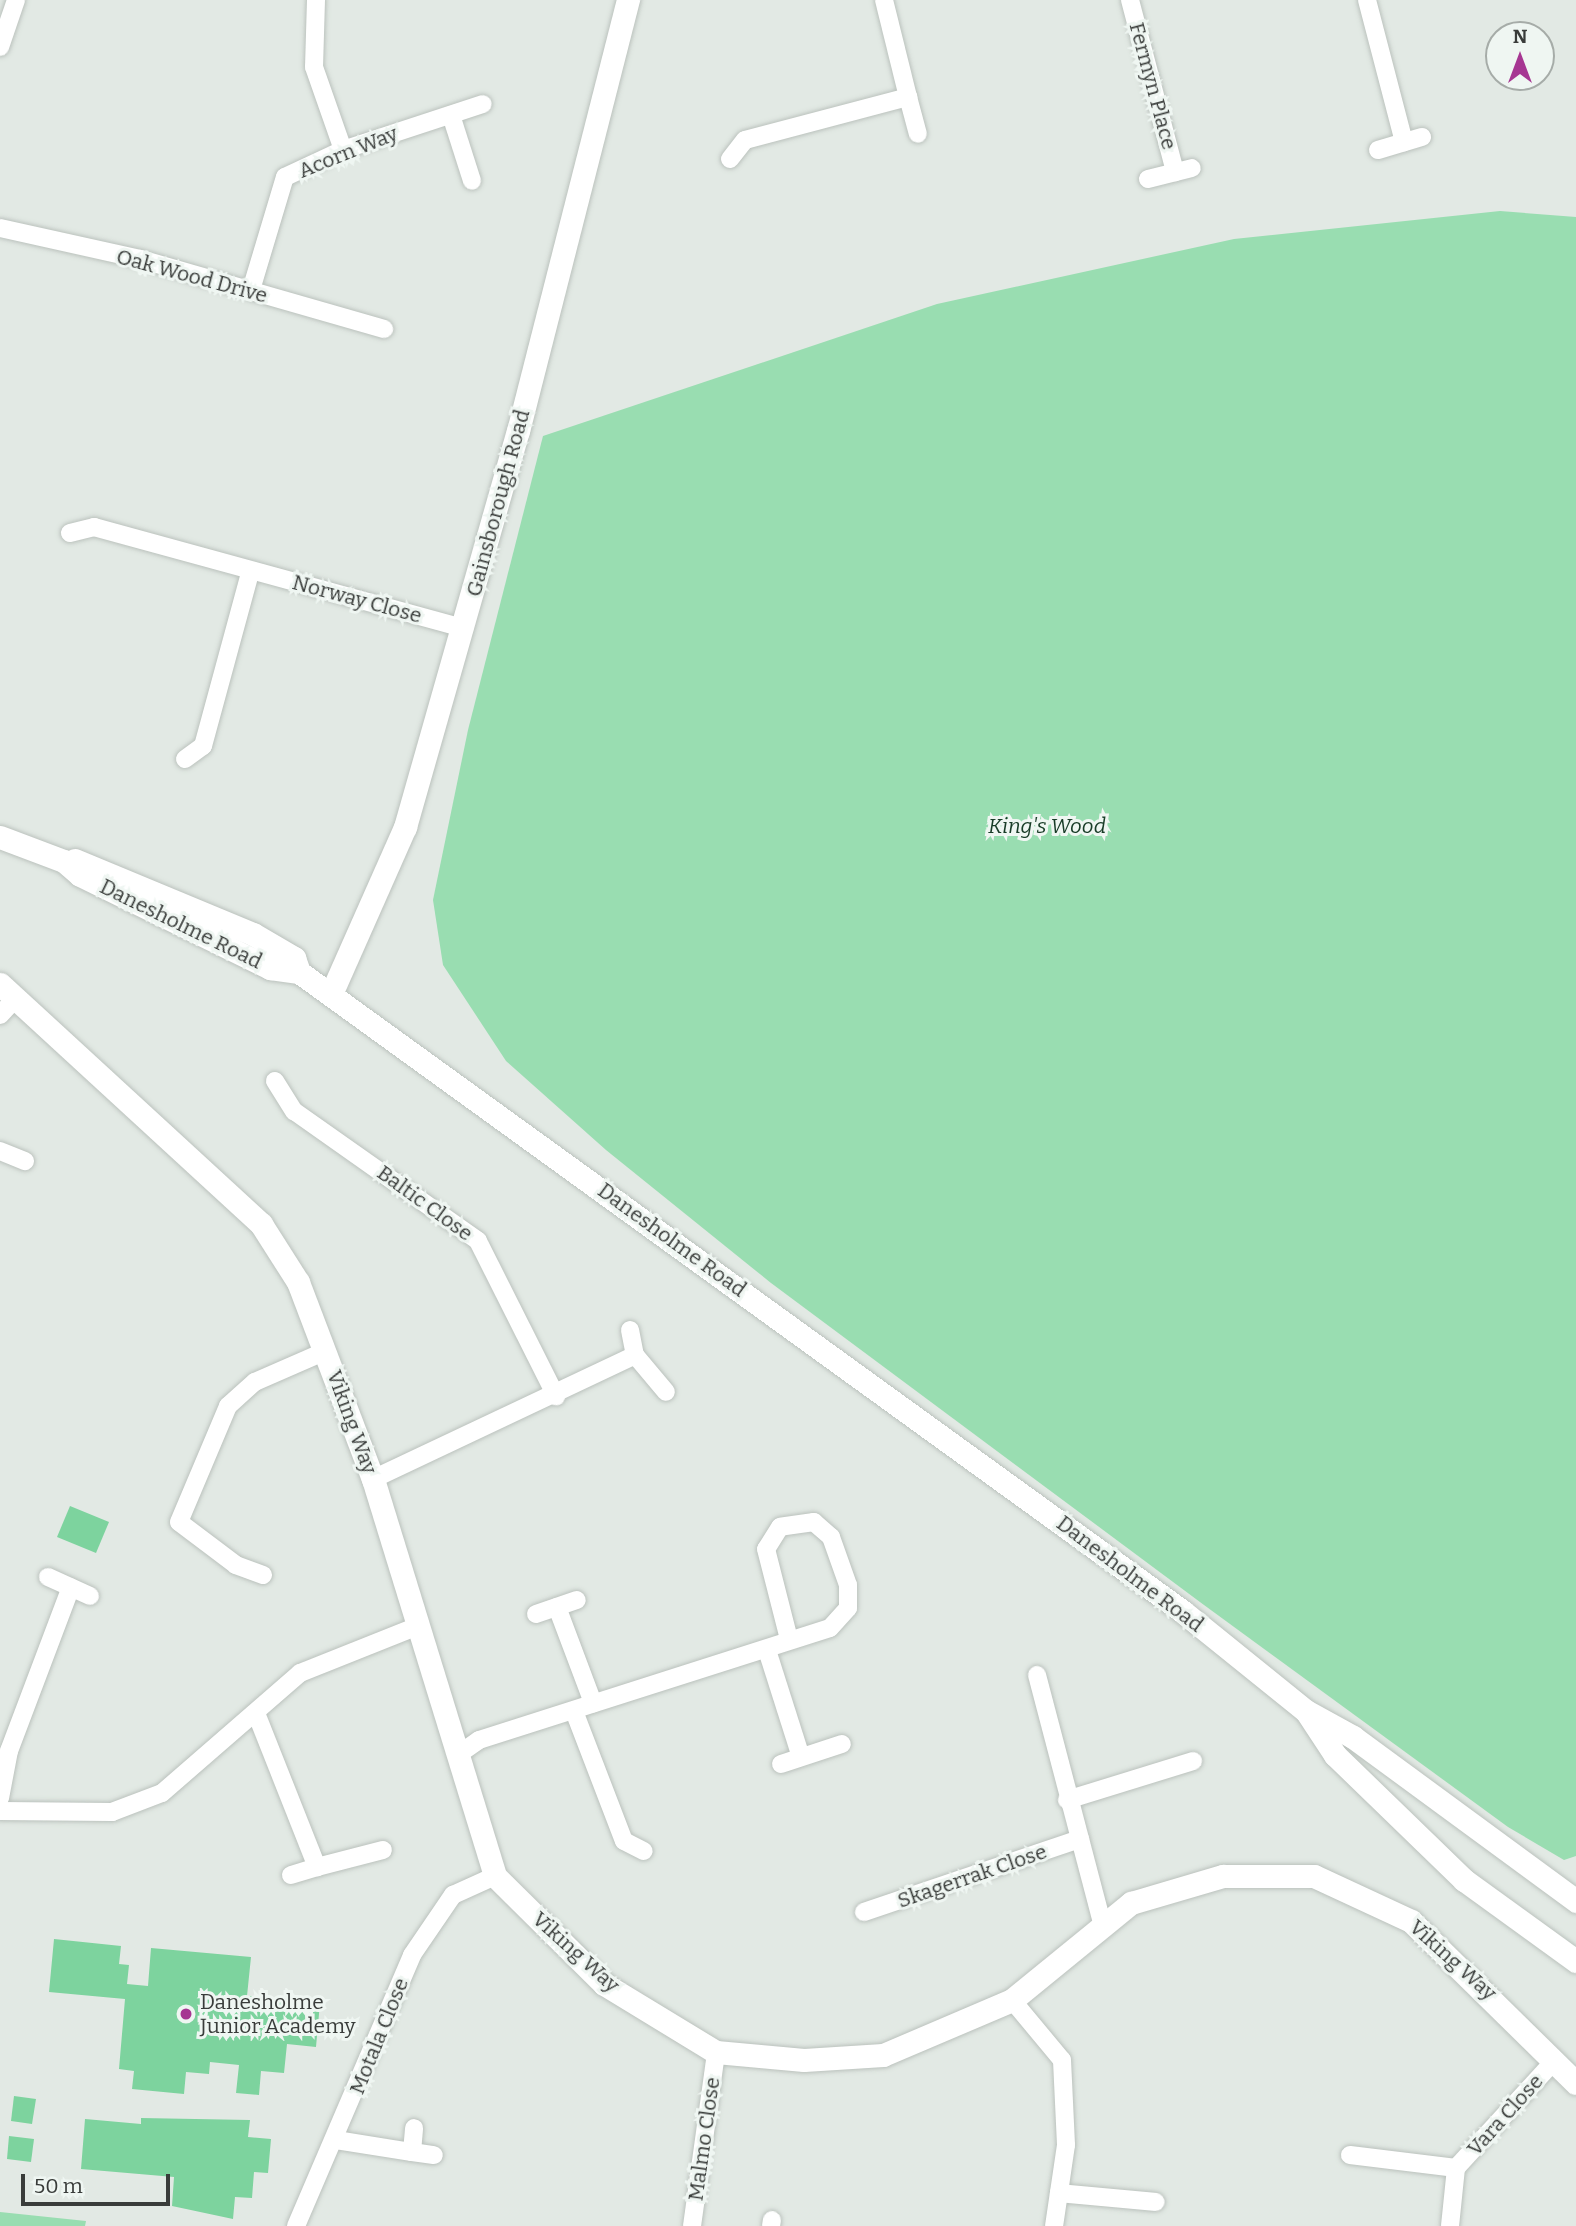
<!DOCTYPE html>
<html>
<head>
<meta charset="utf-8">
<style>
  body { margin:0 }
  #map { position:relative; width:1576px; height:2226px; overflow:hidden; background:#e2e9e4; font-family:Bitter,serif }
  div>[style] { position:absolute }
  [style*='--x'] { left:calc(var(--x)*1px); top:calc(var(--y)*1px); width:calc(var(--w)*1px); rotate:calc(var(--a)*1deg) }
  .green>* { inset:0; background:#99ddb1 }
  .building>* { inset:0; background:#7dd39e }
  .roads { filter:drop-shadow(0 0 2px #bbc2bd) drop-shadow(0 0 2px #bbc2bd) }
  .minor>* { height:18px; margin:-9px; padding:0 9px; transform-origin:9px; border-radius:9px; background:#fff }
  .tertiary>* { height:23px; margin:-11.5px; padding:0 11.5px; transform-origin:11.5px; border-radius:11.5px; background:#fff }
  .dots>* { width:19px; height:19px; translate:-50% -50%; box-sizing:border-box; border:4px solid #eff6f2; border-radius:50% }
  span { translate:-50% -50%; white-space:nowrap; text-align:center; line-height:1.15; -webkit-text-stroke:6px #eff6f2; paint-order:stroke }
  .street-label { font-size:21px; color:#393c3a }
  .park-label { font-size:21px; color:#183c27; font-style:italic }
  .poi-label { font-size:21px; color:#393c3a }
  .left { translate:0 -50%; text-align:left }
  .north { position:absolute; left:1485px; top:21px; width:70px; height:70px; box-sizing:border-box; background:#eff6f2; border:2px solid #a6aca8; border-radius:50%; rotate:0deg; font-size:19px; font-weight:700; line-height:28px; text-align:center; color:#393c3a }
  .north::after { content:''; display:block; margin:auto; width:24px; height:32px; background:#a63692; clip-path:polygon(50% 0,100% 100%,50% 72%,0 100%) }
  .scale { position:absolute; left:21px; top:2174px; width:149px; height:32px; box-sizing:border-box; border:4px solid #393c3a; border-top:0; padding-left:9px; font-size:21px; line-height:24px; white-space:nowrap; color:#393c3a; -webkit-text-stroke:5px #eff6f2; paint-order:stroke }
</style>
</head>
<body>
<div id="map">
  <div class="green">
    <div style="clip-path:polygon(1500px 211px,1576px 217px,1576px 1856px,1564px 1860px,1508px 1827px,1204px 1605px,771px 1283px,606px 1150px,506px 1061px,443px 965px,433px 900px,468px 730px,543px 436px,937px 304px,1234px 239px)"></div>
    <div style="clip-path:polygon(0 2212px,86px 2221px,85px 2226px,0 2226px)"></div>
  </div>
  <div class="building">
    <div style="clip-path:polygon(70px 1506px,109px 1522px,96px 1553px,57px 1537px)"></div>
    <div style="clip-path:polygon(54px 1939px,121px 1946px,119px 1964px,129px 1965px,127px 1984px,148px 1986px,151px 1948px,251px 1957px,247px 1996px,320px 2003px,316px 2047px,287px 2044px,284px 2073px,261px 2071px,259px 2095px,236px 2093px,239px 2065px,210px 2062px,209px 2074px,186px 2072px,184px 2094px,132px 2089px,134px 2071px,119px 2069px,125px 1999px,49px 1992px)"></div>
    <div style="clip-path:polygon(14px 2096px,36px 2099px,32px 2124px,11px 2121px)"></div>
    <div style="clip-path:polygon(141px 2118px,250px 2120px,248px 2137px,271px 2139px,268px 2173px,254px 2172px,252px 2198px,235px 2197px,233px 2219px,172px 2206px,174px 2177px,81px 2169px,85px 2119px,141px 2124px)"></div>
    <div style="clip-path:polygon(9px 2136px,34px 2139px,31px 2162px,7px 2159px)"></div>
  </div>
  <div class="roads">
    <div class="minor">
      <div style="--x:316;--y:0;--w:67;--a:91.7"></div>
      <div style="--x:314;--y:67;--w:88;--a:70.7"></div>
      <div style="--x:1130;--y:0;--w:178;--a:75.3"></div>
      <div style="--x:1367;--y:0;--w:147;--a:75.4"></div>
      <div style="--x:0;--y:47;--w:50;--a:-71.2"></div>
      <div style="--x:908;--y:97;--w:38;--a:75"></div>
      <div style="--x:451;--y:115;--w:69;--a:72.3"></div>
      <div style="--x:1378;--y:150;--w:46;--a:-16.5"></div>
      <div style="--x:730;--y:159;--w:24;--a:-52"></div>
      <div style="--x:745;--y:140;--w:169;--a:-14.8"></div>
      <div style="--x:908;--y:97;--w:100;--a:-103.9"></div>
      <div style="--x:1148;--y:179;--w:45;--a:-14"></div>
      <div style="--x:0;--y:228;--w:143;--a:12.5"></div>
      <div style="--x:140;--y:259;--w:254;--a:16"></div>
      <div style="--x:251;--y:290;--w:118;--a:-73.3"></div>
      <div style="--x:285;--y:177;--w:64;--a:-25"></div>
      <div style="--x:343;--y:150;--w:147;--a:-18.2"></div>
      <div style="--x:70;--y:533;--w:25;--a:-14"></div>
      <div style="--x:94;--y:527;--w:384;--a:15.3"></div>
      <div style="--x:185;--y:759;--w:22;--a:-36"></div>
      <div style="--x:203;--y:746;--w:179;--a:-74.8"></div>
      <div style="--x:0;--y:1015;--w:23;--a:-47"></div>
      <div style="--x:275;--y:1081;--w:36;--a:58"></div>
      <div style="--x:294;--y:1111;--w:225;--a:35.2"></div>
      <div style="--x:478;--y:1241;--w:174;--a:63.3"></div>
      <div style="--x:0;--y:1151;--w:27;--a:22"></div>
      <div style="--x:630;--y:1330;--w:25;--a:79"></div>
      <div style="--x:373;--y:1479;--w:290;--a:-25.3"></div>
      <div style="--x:635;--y:1355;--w:48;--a:50"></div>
      <div style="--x:263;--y:1575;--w:29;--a:-160"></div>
      <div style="--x:236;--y:1565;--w:71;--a:-143"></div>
      <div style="--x:179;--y:1522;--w:126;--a:-67.1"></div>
      <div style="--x:228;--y:1406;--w:36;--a:-42"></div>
      <div style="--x:255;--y:1382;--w:77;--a:-23.6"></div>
      <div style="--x:48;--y:1577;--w:46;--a:24.3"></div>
      <div style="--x:557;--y:1607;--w:103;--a:69.4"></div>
      <div style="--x:536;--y:1614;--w:43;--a:-18.9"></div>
      <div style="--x:767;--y:1650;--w:112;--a:72.4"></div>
      <div style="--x:1037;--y:1675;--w:256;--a:75.3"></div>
      <div style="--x:574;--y:1711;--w:139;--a:69"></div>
      <div style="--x:624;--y:1841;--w:22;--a:27"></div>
      <div style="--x:256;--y:1713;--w:166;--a:68.4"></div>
      <div style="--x:317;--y:1867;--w:68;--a:-14.4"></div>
      <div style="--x:462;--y:1752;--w:21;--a:-35"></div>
      <div style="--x:479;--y:1740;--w:368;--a:-17.7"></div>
      <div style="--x:830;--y:1628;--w:27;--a:-48"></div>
      <div style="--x:848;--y:1608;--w:23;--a:-90"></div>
      <div style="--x:848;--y:1585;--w:51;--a:-109.5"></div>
      <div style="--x:831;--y:1537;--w:23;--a:-139"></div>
      <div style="--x:814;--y:1522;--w:34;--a:172"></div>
      <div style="--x:780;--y:1527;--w:26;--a:122"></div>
      <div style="--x:766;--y:1549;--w:93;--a:75.7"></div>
      <div style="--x:781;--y:1764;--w:64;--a:-18.2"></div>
      <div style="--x:0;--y:1798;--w:48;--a:-79.2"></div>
      <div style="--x:9;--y:1751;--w:175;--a:-69.3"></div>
      <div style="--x:1067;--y:1800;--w:132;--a:-17.2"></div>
      <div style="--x:0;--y:1811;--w:112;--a:0.5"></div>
      <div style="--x:112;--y:1812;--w:53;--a:-20.8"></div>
      <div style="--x:162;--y:1793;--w:183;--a:-41"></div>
      <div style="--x:300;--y:1673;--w:127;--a:-21.7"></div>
      <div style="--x:291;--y:1875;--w:27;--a:-17"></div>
      <div style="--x:864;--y:1912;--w:228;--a:-18.7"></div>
      <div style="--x:1012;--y:2000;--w:78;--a:50.2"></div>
      <div style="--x:1062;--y:2060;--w:85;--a:87.3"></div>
      <div style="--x:1066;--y:2145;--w:82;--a:98.4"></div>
      <div style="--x:336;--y:2140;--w:77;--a:9"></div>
      <div style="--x:412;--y:2152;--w:24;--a:-85"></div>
      <div style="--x:412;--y:2152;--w:22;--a:8"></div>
      <div style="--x:1350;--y:2155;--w:107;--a:7"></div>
      <div style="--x:1059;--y:2193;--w:97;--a:5.3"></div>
      <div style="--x:296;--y:2226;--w:295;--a:-66.8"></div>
      <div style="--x:412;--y:1955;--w:73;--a:-55.7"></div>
      <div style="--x:453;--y:1895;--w:46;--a:-24.3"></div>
      <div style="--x:692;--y:2226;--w:176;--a:-82.1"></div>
      <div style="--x:771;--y:2226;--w:6;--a:-81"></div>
      <div style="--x:1450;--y:2226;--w:58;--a:-84.1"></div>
      <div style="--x:1456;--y:2168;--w:145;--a:-47.5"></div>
    </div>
    <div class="tertiary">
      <div style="--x:0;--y:837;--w:68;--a:20.6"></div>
      <div style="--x:64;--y:861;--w:21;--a:41"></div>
      <div style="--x:80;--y:875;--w:212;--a:26.1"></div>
      <div style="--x:270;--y:968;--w:29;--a:8"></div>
      <div style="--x:299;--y:972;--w:1090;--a:35.89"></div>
      <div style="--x:1182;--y:1611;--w:159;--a:38.9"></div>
      <div style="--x:1306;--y:1711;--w:54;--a:29"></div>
      <div style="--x:1353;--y:1737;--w:277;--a:36.3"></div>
      <div style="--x:75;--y:860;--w:193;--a:22.6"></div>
      <div style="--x:253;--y:934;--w:48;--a:30.3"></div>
      <div style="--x:294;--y:958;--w:15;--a:70"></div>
      <div style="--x:0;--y:984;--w:355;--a:42.6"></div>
      <div style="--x:261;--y:1224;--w:69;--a:57.5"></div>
      <div style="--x:298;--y:1282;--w:211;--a:69.2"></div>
      <div style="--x:373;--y:1479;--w:415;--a:72.9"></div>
      <div style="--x:495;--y:1876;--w:153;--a:44.7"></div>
      <div style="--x:604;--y:1984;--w:131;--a:31.3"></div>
      <div style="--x:716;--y:2052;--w:88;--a:5.2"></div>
      <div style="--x:804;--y:2060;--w:79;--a:-3.6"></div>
      <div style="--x:883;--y:2055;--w:140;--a:-23.1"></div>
      <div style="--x:1012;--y:2000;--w:154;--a:-39.2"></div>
      <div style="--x:1131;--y:1903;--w:96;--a:-16.4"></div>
      <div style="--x:1223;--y:1876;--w:91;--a:0"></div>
      <div style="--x:1314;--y:1876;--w:107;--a:24.9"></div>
      <div style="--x:1411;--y:1921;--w:231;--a:44.5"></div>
      <div style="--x:331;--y:994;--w:183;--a:-66.1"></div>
      <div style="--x:405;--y:827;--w:412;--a:-74.1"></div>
      <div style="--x:518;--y:431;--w:445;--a:-75.7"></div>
      <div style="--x:1308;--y:1714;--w:49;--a:56.6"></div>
      <div style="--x:1335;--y:1755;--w:180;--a:44.1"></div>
      <div style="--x:1464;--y:1880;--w:138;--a:35.9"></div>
    </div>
  </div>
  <div class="dots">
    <div style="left:186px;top:2014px;background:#a63692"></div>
  </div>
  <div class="street-label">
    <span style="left:1153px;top:86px;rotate:75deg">Fermyn Place</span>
    <span style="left:348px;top:152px;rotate:-22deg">Acorn Way</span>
    <span style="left:192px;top:276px;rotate:15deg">Oak Wood Drive</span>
    <span style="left:498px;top:503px;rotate:-75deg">Gainsborough Road</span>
    <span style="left:357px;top:599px;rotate:15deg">Norway Close</span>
    <span style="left:181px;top:924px;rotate:26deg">Danesholme Road</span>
    <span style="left:425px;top:1203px;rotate:36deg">Baltic Close</span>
    <span style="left:672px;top:1240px;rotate:36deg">Danesholme Road</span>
    <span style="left:352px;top:1422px;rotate:70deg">Viking Way</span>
    <span style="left:1130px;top:1574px;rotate:37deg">Danesholme Road</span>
    <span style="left:972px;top:1876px;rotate:-19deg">Skagerrak Close</span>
    <span style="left:576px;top:1952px;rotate:42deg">Viking Way</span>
    <span style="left:1453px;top:1960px;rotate:42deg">Viking Way</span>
    <span style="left:379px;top:2036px;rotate:-68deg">Motala Close</span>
    <span style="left:1505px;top:2115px;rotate:-48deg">Vara Close</span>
    <span style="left:704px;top:2139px;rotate:-82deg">Malmo Close</span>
  </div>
  <div class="park-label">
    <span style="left:1047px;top:826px">King's Wood</span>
  </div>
  <div class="poi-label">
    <span class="left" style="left:200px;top:2014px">Danesholme<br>Junior Academy</span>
  </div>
  <div class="north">N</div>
  <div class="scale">50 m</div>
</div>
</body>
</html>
